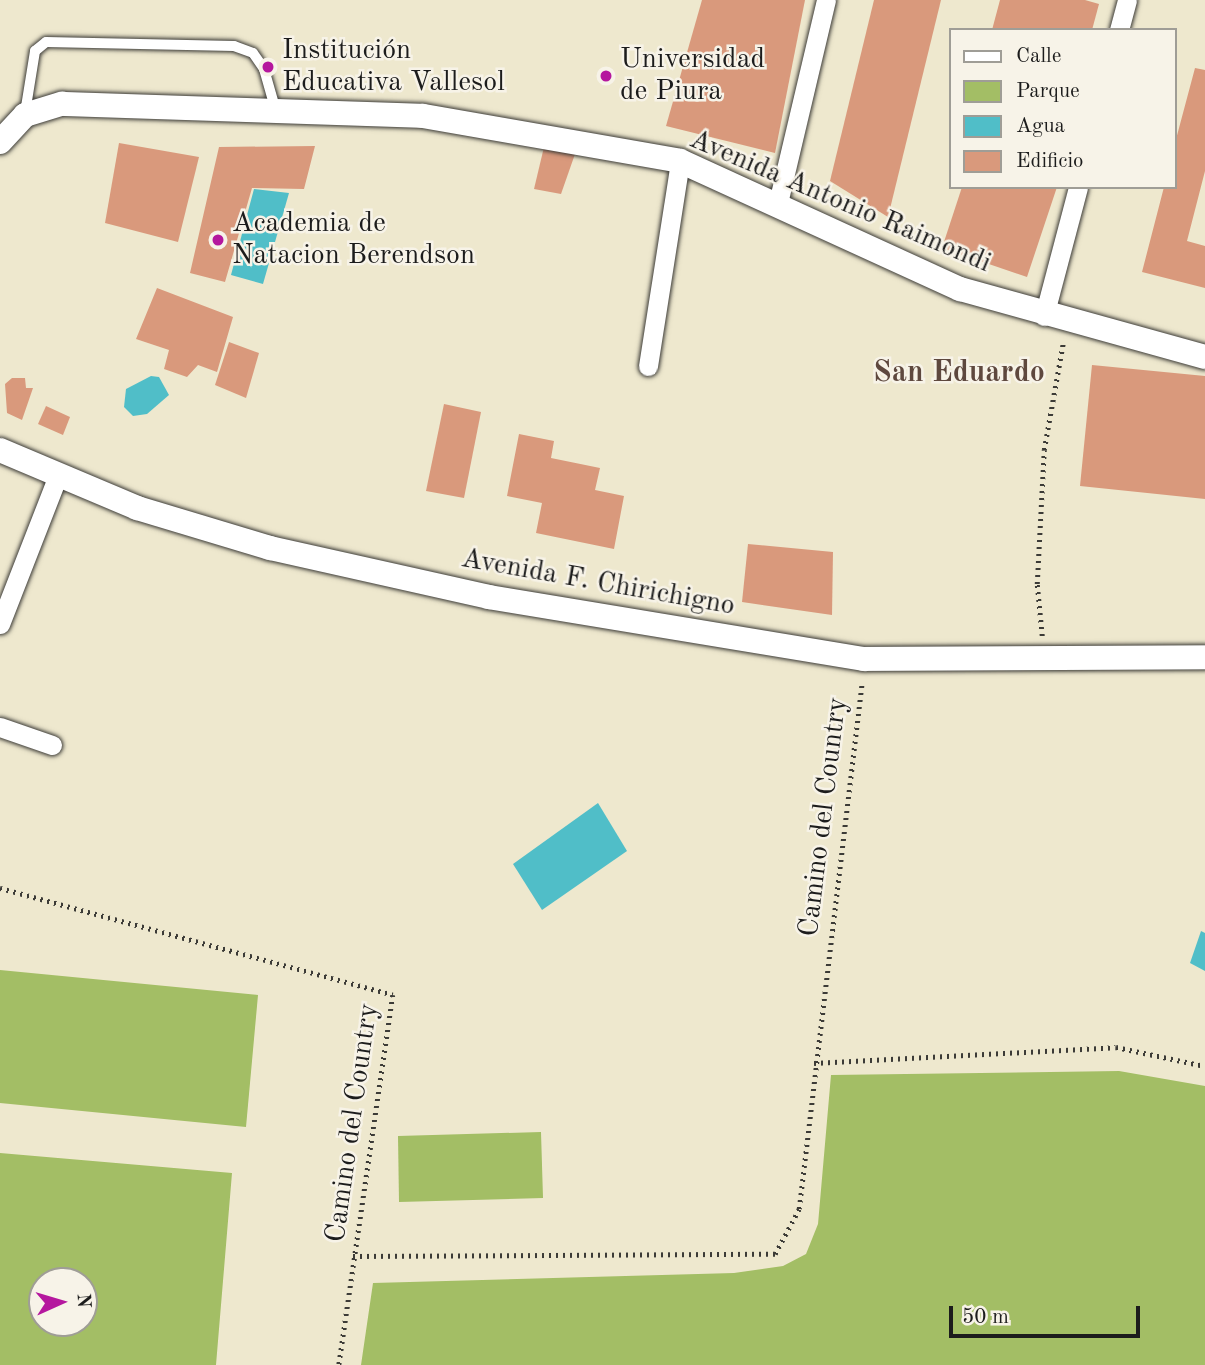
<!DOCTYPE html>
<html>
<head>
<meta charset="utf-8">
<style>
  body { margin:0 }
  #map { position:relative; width:1205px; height:1365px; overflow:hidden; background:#eee8ce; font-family:"Old Standard TT",serif }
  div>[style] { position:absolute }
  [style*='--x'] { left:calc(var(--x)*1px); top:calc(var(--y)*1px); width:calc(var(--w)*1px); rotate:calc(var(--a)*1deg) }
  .green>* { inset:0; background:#a3be65 }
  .water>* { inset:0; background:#50bec8 }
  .building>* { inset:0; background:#d9997c }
  .path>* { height:4.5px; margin-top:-2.25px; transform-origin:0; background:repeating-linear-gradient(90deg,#3c3b37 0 2px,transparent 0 7px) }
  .roads { filter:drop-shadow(0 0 2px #3c3b37) drop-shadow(0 0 2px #3c3b37) }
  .service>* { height:10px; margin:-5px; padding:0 5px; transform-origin:5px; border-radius:5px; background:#fff }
  .minor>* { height:19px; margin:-9.5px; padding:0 9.5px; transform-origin:9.5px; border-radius:9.5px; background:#fff }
  .tertiary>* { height:24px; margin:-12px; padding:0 12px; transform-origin:12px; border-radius:12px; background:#fff }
  .dots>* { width:19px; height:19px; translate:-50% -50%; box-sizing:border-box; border:4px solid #f7f3e8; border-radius:50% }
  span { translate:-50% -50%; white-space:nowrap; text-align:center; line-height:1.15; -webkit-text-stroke:5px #f7f3e8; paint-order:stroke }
  .poi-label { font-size:28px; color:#1c1c1c }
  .left { translate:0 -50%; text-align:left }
  .street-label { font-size:28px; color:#1c1c1c }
  .neighbourhood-label { font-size:30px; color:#5e483e; font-weight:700 }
  .legend { position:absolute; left:949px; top:28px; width:228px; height:161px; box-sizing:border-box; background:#f7f3e8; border:2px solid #9f9d96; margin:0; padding:9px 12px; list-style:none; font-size:21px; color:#1c1c1c }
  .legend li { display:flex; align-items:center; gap:14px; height:35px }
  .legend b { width:35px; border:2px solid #9f9d96 }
  .north { position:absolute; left:28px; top:1267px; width:70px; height:70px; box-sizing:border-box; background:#f7f3e8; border:2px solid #9f9d96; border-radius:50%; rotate:86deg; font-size:19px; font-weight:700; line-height:28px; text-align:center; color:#1c1c1c }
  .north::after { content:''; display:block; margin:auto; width:24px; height:32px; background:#b5179e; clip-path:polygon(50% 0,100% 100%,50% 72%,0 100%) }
  .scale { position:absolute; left:949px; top:1306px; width:191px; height:32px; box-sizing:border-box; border:4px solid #1c1c1c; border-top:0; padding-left:9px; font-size:21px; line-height:24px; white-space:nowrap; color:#1c1c1c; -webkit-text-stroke:5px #f7f3e8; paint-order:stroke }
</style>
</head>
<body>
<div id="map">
  <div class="green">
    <div style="clip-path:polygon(0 970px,258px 995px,246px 1127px,0 1103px)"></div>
    <div style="clip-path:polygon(1119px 1071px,1205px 1086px,1205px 1365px,361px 1365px,373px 1283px,734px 1273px,783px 1266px,806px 1254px,818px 1224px,831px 1075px)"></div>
    <div style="clip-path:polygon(541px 1132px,543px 1198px,399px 1202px,398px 1136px)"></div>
    <div style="clip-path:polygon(evenodd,0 1153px,232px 1173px,216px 1365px,0 1365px,0 1153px,42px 1281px,84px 1281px,84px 1323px,42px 1323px,42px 1281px)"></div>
  </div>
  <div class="water">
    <div style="clip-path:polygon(254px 189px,289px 193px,263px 284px,231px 275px)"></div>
    <div style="clip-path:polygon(151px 376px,159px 377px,169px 395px,147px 414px,133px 416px,124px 407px,126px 389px)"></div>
    <div style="clip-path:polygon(598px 803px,627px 851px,542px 910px,513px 864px)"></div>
    <div style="clip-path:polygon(1201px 931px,1205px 933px,1205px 971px,1190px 963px)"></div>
  </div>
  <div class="building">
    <div style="clip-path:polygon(702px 0,805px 0,775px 153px,666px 126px)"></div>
    <div style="clip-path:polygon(874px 0,941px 0,888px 217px,830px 181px)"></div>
    <div style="clip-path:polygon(1000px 0,1085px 0,1099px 4px,1092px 30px,992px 30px)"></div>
    <div style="clip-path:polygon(1195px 68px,1205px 70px,1205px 171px,1187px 241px,1205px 246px,1205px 288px,1142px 272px,1164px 187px,1175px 187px,1175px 143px)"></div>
    <div style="clip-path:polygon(119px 143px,199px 157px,178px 242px,105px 223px)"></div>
    <div style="clip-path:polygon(315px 146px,304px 189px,252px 188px,225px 282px,190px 273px,219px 147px)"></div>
    <div style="clip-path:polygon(544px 147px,575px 154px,561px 194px,534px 189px)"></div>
    <div style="clip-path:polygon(962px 187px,1057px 187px,1027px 277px,942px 248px)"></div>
    <div style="clip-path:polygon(157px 288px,233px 317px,217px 372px,198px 365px,187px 377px,164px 369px,169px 350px,136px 339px)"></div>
    <div style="clip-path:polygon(229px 342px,259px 353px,246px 398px,215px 385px)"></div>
    <div style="clip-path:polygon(1092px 365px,1205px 376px,1205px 499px,1080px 486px)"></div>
    <div style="clip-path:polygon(12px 378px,25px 378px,26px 388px,33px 388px,22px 420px,7px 413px,5px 384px)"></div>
    <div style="clip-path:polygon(444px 404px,481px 412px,464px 498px,426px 491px)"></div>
    <div style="clip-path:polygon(46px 406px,70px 417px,63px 435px,38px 424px)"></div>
    <div style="clip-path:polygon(519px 434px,554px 441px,551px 458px,600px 468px,595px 490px,624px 496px,614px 549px,536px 533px,542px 503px,507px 496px)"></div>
    <div style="clip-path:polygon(748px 544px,833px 552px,832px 615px,742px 602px)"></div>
  </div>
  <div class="path">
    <div style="--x:1042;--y:636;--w:52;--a:-95.5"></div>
    <div style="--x:1037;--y:584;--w:134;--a:-87"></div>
    <div style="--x:1044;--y:450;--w:109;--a:-79.9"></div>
    <div style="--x:0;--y:888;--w:407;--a:15.2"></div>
    <div style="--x:393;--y:995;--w:374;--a:98.3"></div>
    <div style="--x:814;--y:1063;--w:302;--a:-3"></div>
    <div style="--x:1116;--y:1047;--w:91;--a:12.1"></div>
    <div style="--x:353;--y:1256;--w:422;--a:-0.3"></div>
    <div style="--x:775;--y:1254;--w:51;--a:-61.9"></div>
    <div style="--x:799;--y:1209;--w:531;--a:-83.18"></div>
  </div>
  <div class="roads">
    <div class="service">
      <div style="--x:25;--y:113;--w:63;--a:-80.8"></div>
      <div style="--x:35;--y:51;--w:14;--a:-39"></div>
      <div style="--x:46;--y:42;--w:188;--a:1.2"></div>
      <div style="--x:234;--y:46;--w:20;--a:20"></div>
      <div style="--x:253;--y:53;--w:19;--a:55"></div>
      <div style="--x:264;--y:69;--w:44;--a:74.1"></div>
    </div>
    <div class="minor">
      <div style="--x:1119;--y:30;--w:31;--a:-75"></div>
      <div style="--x:778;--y:203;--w:209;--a:-76.7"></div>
      <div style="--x:1044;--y:316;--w:133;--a:-75.2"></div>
      <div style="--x:648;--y:366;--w:207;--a:-81.1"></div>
      <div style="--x:0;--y:624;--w:160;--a:-68.7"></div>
      <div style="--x:0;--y:727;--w:55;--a:19.1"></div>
    </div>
    <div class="tertiary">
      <div style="--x:0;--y:142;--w:37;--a:-47"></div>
      <div style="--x:25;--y:115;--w:39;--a:-17"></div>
      <div style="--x:62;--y:104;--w:361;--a:1.9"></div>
      <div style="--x:423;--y:116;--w:261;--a:9.9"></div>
      <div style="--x:680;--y:161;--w:308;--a:24.6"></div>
      <div style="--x:960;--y:289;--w:254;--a:15.5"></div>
      <div style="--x:0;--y:450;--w:149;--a:22.9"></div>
      <div style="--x:137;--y:508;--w:139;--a:16.7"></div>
      <div style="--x:270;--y:548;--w:224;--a:12.6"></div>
      <div style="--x:489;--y:597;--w:380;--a:9.4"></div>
      <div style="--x:864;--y:659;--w:341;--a:-0.3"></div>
    </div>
  </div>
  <div class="dots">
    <div style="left:268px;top:67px;background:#b5179e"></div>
    <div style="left:606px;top:76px;background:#b5179e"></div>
    <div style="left:218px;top:240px;background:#b5179e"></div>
  </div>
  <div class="poi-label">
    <span class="left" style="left:282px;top:67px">Institución<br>Educativa Vallesol</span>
    <span class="left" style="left:620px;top:76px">Universidad<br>de Piura</span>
    <span class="left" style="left:232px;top:240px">Academia de<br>Natacion Berendson</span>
  </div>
  <div class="street-label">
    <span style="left:840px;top:202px;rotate:23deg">Avenida Antonio Raimondi</span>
    <span style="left:598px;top:583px;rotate:10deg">Avenida F. Chirichigno</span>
    <span style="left:824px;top:817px;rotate:-83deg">Camino del Country</span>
    <span style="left:353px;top:1123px;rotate:-82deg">Camino del Country</span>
  </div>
  <div class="neighbourhood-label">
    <span style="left:959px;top:373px">San Eduardo</span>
  </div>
  <ul class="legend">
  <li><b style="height:9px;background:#fff"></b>Calle</li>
  <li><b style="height:19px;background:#a3be65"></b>Parque</li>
  <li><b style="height:19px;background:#50bec8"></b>Agua</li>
  <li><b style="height:19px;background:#d9997c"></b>Edificio</li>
  </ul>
  <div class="north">N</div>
  <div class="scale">50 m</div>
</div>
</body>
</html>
